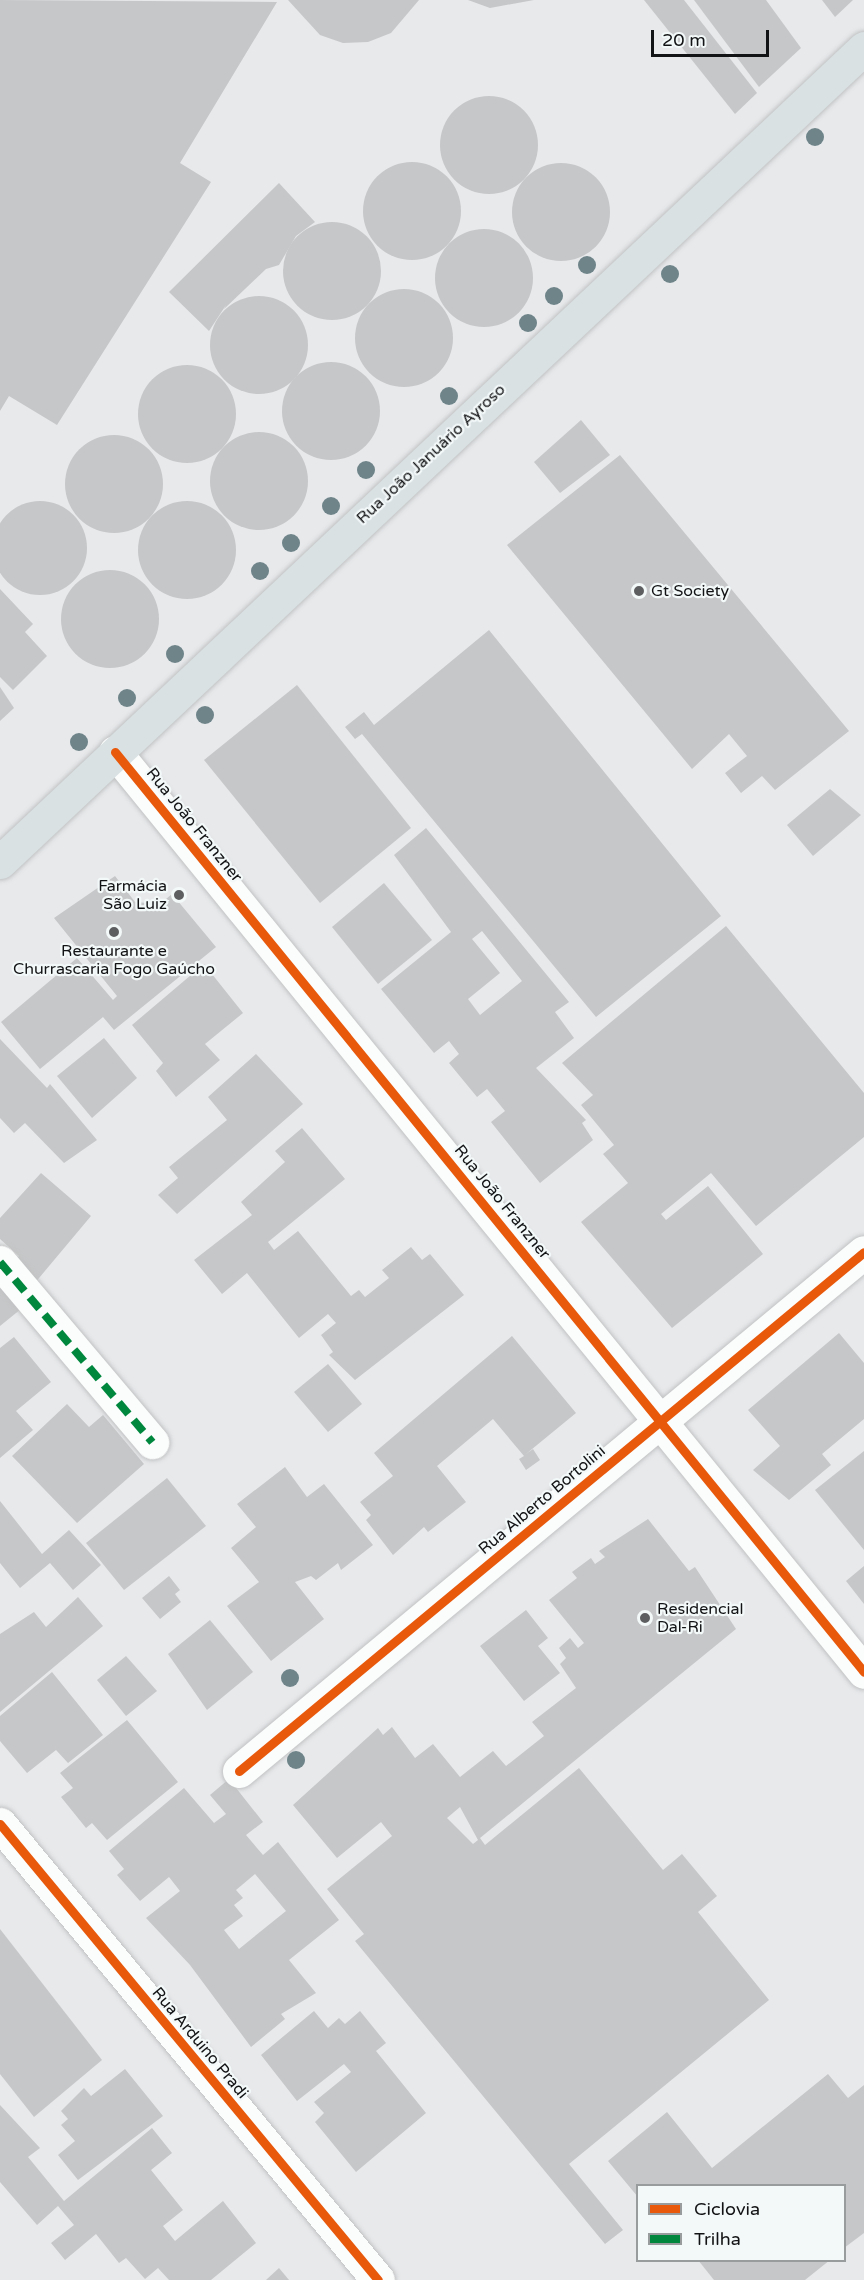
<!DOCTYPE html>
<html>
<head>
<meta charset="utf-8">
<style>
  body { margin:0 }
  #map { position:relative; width:864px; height:2280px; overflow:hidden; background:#e7e9eb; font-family:"Varela Round",sans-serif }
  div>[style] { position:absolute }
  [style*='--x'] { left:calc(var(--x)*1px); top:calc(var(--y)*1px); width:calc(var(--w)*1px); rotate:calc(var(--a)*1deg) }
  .building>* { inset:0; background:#c6c7c8 }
  .round { border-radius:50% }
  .roads { filter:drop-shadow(0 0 2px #c1c2c3) drop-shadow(0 0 2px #c1c2c3) }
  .minor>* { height:33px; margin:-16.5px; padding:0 16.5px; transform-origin:16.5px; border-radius:16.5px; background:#fbfcfc }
  .major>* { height:33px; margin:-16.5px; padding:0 16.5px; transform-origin:16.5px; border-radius:16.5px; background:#d9e1e3 }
  .quiet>* { height:8px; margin-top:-4px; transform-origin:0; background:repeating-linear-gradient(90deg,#00873e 0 15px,transparent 0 23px) }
  .cycleway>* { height:9px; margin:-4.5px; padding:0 4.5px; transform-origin:4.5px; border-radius:4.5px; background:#e8590c }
  .trees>* { width:18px; height:18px; margin:-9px; border-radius:50%; background:#6e8489 }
  .dots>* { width:16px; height:16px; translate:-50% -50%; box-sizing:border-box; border:3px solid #f3f8f9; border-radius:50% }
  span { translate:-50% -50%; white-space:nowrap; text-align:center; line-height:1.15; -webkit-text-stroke:4.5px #f3f8f9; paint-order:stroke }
  .street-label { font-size:16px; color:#121314 }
  .poi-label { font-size:16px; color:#121314 }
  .left { translate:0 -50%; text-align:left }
  .right { translate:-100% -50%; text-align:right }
  .legend { position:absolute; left:636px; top:2184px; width:210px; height:78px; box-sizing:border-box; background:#f3f8f9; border:2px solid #999c9d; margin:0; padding:8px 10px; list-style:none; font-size:18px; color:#121314 }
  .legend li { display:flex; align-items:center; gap:12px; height:30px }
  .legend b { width:30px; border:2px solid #999c9d }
  .scale { position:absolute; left:651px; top:30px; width:118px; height:27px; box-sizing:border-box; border:3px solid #121314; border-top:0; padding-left:8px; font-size:18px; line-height:21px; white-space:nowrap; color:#121314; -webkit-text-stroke:4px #f3f8f9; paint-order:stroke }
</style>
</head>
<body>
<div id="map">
  <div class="building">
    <div style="clip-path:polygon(0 0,277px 2px,180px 163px,211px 182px,57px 425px,9px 396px,0 411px)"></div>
    <div style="clip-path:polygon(288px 0,419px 0,391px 33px,368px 42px,343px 43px,320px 35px)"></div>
    <div style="clip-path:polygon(468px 0,534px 0,490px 8px)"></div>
    <div style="clip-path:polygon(644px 0,684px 0,757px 93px,735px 114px)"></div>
    <div style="clip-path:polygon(694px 0,766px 0,801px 48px,759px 87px)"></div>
    <div style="clip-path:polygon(822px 0,853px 0,835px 17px)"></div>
    <div class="round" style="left:440px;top:96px;width:98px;height:98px"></div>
    <div class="round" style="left:363px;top:162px;width:98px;height:98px"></div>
    <div class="round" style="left:512px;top:163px;width:98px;height:98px"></div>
    <div style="clip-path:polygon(279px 183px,315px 222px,296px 236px,279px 265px,266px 269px,224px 309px,226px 305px,209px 331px,169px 292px)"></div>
    <div class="round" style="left:283px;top:222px;width:98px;height:98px"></div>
    <div class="round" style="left:435px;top:229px;width:98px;height:98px"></div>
    <div class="round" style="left:355px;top:289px;width:98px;height:98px"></div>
    <div class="round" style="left:210px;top:296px;width:98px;height:98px"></div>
    <div class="round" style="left:282px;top:362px;width:98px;height:98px"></div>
    <div class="round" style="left:138px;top:365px;width:98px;height:98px"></div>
    <div style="clip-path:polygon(581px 420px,610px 455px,560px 493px,534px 462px)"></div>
    <div class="round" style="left:210px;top:432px;width:98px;height:98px"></div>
    <div class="round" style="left:65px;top:435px;width:98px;height:98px"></div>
    <div style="clip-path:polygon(620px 455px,849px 731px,775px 790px,762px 776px,741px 793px,725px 773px,747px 756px,729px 734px,692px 769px,507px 545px)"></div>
    <div class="round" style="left:-7px;top:501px;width:94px;height:94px"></div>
    <div class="round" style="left:138px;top:501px;width:98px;height:98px"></div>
    <div class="round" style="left:61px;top:570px;width:98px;height:98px"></div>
    <div style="clip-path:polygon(0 589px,33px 624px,25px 632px,47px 656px,13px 690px,0 677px)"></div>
    <div style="clip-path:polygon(489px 630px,721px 916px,596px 1017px,362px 734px,355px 739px,345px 727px,364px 712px,374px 725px)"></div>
    <div style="clip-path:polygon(297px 685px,411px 828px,320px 903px,204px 760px)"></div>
    <div style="clip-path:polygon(0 687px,14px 708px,0 721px)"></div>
    <div style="clip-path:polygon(830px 789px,861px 815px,813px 856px,787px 825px)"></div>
    <div style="clip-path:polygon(evenodd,426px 828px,569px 1002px,555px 1012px,574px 1038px,536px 1068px,586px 1120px,582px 1123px,593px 1140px,540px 1183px,491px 1122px,505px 1111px,487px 1089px,477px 1097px,449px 1063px,459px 1054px,449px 1041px,434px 1053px,381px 989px,451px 932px,394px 855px,426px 828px,482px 931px,522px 981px,480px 1015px,468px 999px,500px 973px,472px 939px,482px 931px)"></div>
    <div style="clip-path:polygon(115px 876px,135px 902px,160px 904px,172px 894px,216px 947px,114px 1030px,103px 1017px,40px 1069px,1px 1022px,77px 958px,113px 1000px,117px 996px,54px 918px)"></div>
    <div style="clip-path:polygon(384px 883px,432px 940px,378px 984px,332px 927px)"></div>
    <div style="clip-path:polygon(726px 926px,864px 1093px,864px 1137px,756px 1226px,711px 1173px,661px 1214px,666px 1220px,708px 1186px,763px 1254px,672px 1328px,581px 1222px,628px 1183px,603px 1154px,614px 1145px,581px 1105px,593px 1095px,562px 1063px)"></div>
    <div style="clip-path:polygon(204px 964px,243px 1013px,205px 1044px,220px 1060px,176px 1097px,156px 1071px,163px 1063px,132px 1025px)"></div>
    <div style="clip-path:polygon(104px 1038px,137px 1078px,92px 1118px,57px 1076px)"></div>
    <div style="clip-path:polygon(0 1039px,47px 1088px,50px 1084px,97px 1140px,64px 1163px,25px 1123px,14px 1133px,0 1118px)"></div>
    <div style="clip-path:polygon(256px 1054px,303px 1104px,177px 1214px,158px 1195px,178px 1178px,169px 1167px,227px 1120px,208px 1097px)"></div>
    <div style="clip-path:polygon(302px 1128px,345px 1179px,268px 1242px,274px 1250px,298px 1231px,351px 1296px,359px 1290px,365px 1297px,389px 1278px,382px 1270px,411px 1247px,422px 1260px,430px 1254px,464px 1295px,355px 1380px,329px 1355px,333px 1352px,321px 1335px,336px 1323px,328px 1314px,299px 1338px,247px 1273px,222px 1294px,194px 1260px,252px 1215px,241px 1202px,285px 1162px,275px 1151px)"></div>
    <div style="clip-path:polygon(41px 1173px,91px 1216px,34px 1284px,15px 1261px,19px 1256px,0 1239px,0 1218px)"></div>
    <div style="clip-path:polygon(0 1283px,21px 1309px,0 1326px)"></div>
    <div style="clip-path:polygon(839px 1333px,864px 1363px,864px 1419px,822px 1454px,831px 1465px,789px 1500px,753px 1470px,780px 1446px,748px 1410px)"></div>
    <div style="clip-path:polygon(512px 1336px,576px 1413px,526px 1454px,533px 1449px,540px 1460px,526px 1470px,519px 1459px,524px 1456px,493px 1419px,437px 1466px,466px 1502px,428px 1532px,424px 1527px,393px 1555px,366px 1520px,371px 1515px,360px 1502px,393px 1476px,374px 1453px)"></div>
    <div style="clip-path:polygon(14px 1337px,51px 1382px,16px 1411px,33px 1430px,0 1458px,0 1348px)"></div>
    <div style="clip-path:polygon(328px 1364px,362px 1404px,328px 1432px,294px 1392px)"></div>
    <div style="clip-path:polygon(67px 1404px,89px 1427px,103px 1415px,144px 1464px,77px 1523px,12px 1456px)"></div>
    <div style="clip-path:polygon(864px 1451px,864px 1550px,815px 1490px)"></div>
    <div style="clip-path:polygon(285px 1467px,307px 1497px,324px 1484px,373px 1545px,341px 1570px,338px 1563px,316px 1580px,311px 1576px,295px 1582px,324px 1619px,271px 1661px,227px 1606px,259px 1582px,231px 1548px,256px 1527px,237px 1504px)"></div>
    <div style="clip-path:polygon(167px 1478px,206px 1526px,124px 1590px,86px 1543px)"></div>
    <div style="clip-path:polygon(0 1501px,42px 1554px,69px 1530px,101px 1565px,73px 1590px,50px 1563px,20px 1588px,0 1563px)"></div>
    <div style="clip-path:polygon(evenodd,648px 1519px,689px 1571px,695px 1567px,736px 1629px,480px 1838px,485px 1845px,579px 1768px,663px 1870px,682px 1854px,717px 1896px,698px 1912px,769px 2000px,569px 2164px,623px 2230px,605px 2244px,355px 1941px,364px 1934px,327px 1889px,392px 1836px,381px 1822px,337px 1858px,293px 1805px,378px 1728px,383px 1735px,392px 1727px,415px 1758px,433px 1744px,460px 1777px,493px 1751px,506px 1766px,544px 1736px,532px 1722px,576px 1688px,560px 1664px,566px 1658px,559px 1648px,570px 1638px,578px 1648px,584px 1643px,549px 1600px,577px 1578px,572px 1572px,591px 1558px,595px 1564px,605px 1557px,599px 1551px,648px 1519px,460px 1807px,478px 1840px,473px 1844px,447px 1818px,460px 1807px)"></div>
    <div style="clip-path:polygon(864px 1566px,864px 1604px,846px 1581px)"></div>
    <div style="clip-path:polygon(169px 1576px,180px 1590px,175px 1594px,181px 1602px,160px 1619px,142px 1598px)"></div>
    <div style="clip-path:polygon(78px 1597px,103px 1626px,0 1712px,0 1634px,34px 1612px,46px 1627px)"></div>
    <div style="clip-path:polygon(526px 1610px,548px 1638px,538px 1646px,560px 1673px,524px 1701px,480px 1646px)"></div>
    <div style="clip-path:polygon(210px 1620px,253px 1672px,207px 1710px,168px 1654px)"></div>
    <div style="clip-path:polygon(126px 1656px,157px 1691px,126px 1716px,97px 1680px)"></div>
    <div style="clip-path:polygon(52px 1672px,103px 1735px,68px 1763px,56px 1750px,27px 1773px,0 1741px,0 1716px)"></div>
    <div style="clip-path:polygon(127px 1720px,178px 1782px,107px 1840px,92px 1823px,86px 1828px,61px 1797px,73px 1788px,60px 1773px)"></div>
    <div style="clip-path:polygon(evenodd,229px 1779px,263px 1822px,246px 1835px,263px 1855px,278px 1842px,339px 1920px,289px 1960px,316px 1993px,281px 2014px,285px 2019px,251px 2047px,190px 1965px,146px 1918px,180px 1891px,169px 1877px,140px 1901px,117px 1875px,124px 1869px,109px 1851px,184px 1788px,214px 1823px,226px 1814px,210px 1795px,229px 1779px,255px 1874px,286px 1911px,239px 1949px,224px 1930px,243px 1916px,234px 1905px,243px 1898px,236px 1890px,255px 1874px)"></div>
    <div style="clip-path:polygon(0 1929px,102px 2060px,34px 2117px,0 2074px)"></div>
    <div style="clip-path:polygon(314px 2011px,328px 2028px,339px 2018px,345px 2024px,360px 2011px,386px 2043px,376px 2051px,426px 2113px,356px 2172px,315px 2122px,324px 2113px,314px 2102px,351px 2072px,344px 2064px,297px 2101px,261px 2055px)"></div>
    <div style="clip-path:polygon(125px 2069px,163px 2116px,78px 2180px,58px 2155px,75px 2141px,61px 2125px,68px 2119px,61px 2111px,84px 2088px,91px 2096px)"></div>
    <div style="clip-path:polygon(828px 2074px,848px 2098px,864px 2085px,864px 2233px,844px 2248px,844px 2186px,638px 2186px,638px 2197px,608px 2161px,667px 2112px,712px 2168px)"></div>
    <div style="clip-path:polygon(0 2105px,40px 2148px,28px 2157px,64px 2201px,152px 2128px,172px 2153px,151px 2170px,183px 2210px,163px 2226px,175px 2241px,223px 2201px,256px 2243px,211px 2280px,169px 2280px,158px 2268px,145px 2279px,126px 2258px,119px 2263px,96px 2234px,65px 2260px,51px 2243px,74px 2225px,58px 2206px,37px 2225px,0 2182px)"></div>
    <div style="clip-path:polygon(698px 2260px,830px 2260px,805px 2280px,714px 2280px)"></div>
    <div style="clip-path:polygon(279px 2268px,289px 2280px,266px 2280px)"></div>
  </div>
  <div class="roads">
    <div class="minor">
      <div style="--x:115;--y:752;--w:1186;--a:50.85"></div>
      <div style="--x:0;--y:1262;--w:236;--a:49.8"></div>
      <div style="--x:239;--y:1771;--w:812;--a:-39.71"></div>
      <div style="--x:0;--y:1824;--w:592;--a:50.34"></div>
    </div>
    <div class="major">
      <div style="--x:0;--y:862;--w:1187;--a:-43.29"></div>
    </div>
  </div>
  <div class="quiet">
    <div style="--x:0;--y:1262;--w:236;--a:49.8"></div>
  </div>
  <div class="cycleway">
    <div style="--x:115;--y:752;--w:1186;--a:50.85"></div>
    <div style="--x:239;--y:1771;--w:812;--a:-39.71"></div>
    <div style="--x:0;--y:1824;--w:592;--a:50.34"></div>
  </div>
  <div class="trees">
    <div style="left:815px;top:137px"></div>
    <div style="left:587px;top:265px"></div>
    <div style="left:670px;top:274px"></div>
    <div style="left:554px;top:296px"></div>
    <div style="left:528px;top:323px"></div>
    <div style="left:449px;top:396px"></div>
    <div style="left:366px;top:470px"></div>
    <div style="left:331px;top:506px"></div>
    <div style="left:291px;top:543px"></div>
    <div style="left:260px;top:571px"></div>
    <div style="left:175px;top:654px"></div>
    <div style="left:127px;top:698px"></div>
    <div style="left:205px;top:715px"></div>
    <div style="left:79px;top:742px"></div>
    <div style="left:290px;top:1678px"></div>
    <div style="left:296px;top:1760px"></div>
  </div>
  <div class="dots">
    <div style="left:639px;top:591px;background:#5d5e5f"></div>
    <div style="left:179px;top:895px;background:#5d5e5f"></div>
    <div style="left:114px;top:932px;background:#5d5e5f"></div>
    <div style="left:645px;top:1618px;background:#5d5e5f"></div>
  </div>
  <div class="street-label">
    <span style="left:431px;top:454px;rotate:-43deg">Rua João Januário Ayroso</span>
    <span style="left:194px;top:825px;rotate:51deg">Rua João Franzner</span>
    <span style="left:502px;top:1202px;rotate:51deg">Rua João Franzner</span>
    <span style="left:542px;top:1500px;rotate:-40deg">Rua Alberto Bortolini</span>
    <span style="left:200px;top:2043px;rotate:50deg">Rua Arduino Pradi</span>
  </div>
  <div class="poi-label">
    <span class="left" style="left:651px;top:591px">Gt Society</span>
    <span class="right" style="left:167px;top:895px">Farmácia<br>São Luiz</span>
    <span style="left:114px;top:960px">Restaurante e<br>Churrascaria Fogo Gaúcho</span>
    <span class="left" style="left:657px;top:1618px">Residencial<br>Dal-Ri</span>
  </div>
  <ul class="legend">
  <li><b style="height:8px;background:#e8590c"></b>Ciclovia</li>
  <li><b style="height:8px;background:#00873e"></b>Trilha</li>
  </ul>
  <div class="scale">20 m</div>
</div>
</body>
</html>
